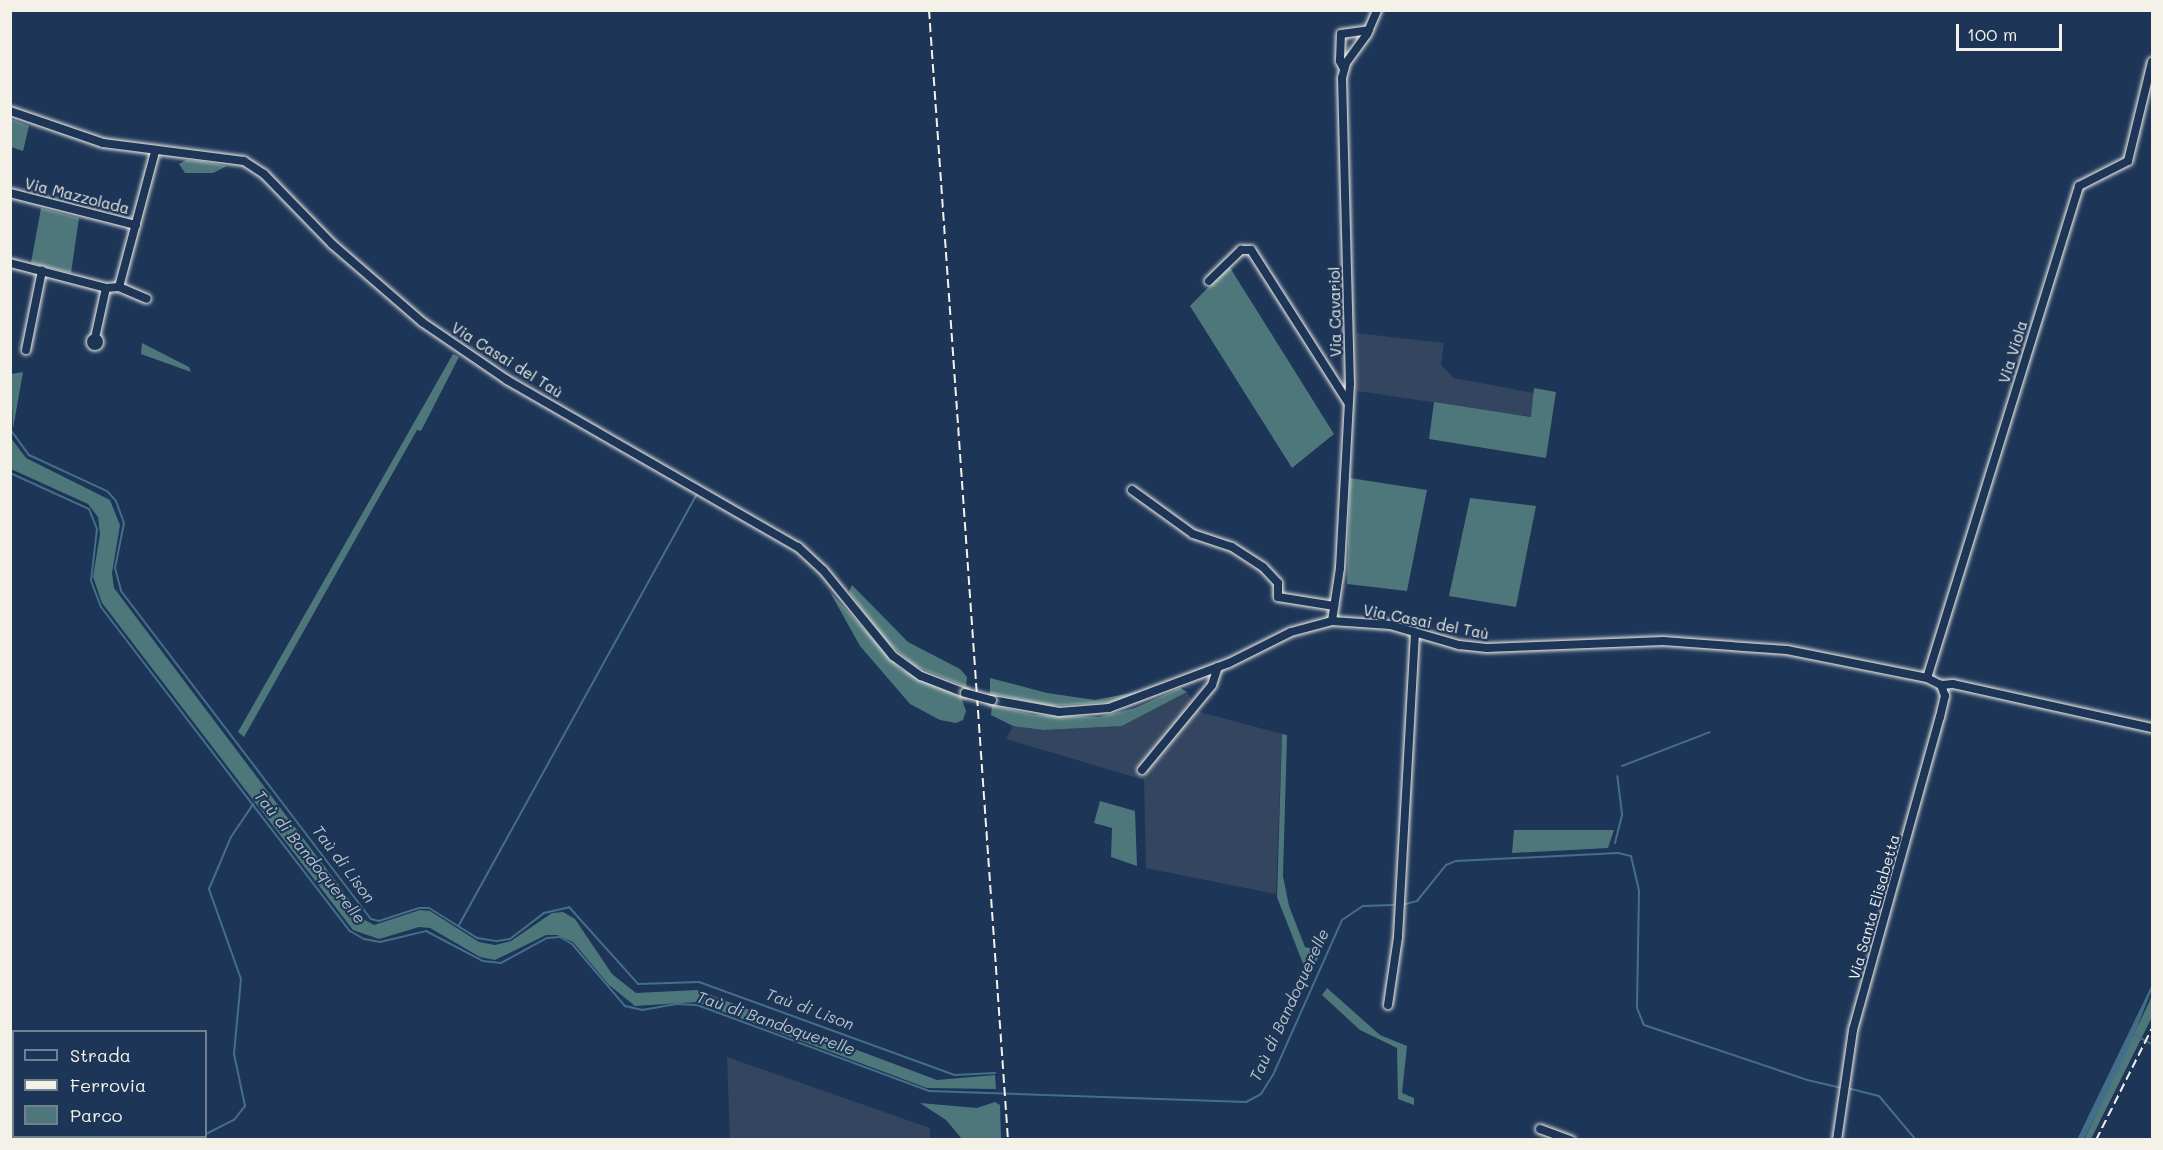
<!DOCTYPE html>
<html>
<head>
<meta charset="utf-8">
<style>
  body { margin:0 }
  #map { position:relative; width:2163px; height:1150px; overflow:hidden; background:#1d3557; font-family:Mali,sans-serif }
  div>[style] { position:absolute }
  [style*='--x'] { left:calc(var(--x)*1px); top:calc(var(--y)*1px); width:calc(var(--w)*1px); rotate:calc(var(--a)*1deg) }
  .built>* { inset:0; background:#344560 }
  .green>* { inset:0; background:#4e777b }
  .water>* { inset:0; background:#446f89 }
  .stream>* { height:2px; margin:-1px; padding:0 1px; transform-origin:1px; border-radius:1px; background:#446f89 }
  .roads { filter:drop-shadow(0 0 2px #f4f1e8) drop-shadow(0 0 2px #f4f1e8) }
  .minor>* { height:8px; margin:-4px; padding:0 4px; transform-origin:4px; border-radius:4px; background:#1d3557 }
  .minor>.ring { margin:-4px; padding:0; box-sizing:content-box; background:none; border:8px solid #1d3557; border-radius:50% }
  .rail>* { height:2px; margin-top:-1px; transform-origin:0; background:repeating-linear-gradient(90deg,#f4f1e8 0 9px,transparent 0 13.5px) }
  .bridges { filter:drop-shadow(0 0 2px #f4f1e8) drop-shadow(0 0 2px #f4f1e8) }
  .minor-bridge>* { height:8px; margin:-4px; padding:0 4px; transform-origin:4px; border-radius:4px; background:#1d3557 }
  span { translate:-50% -50%; white-space:nowrap; text-align:center; line-height:1.15; -webkit-text-stroke:4.5px #1d3557; paint-order:stroke }
  .street-label { font-size:15px; color:#f4f1e8 }
  .water-label { font-size:16px; color:#b6c4c7; font-style:italic }
  .frame { position:absolute; inset:0; border:12px solid #f4f1e8; pointer-events:none }
  .legend { position:absolute; left:12px; top:1030px; width:195px; height:108px; box-sizing:border-box; background:#1d3557; border:2px solid #738091; margin:0; padding:8px 10px; list-style:none; font-size:18px; color:#f4f1e8 }
  .legend li { display:flex; align-items:center; gap:12px; height:30px }
  .legend b { width:30px; border:2px solid #738091 }
  .scale { position:absolute; left:1956px; top:24px; width:106px; height:27px; box-sizing:border-box; border:3px solid #f4f1e8; border-top:0; padding-left:8px; font-size:18px; line-height:21px; white-space:nowrap; color:#f4f1e8; -webkit-text-stroke:4px #1d3557; paint-order:stroke }
</style>
</head>
<body>
<div id="map">
  <div class="built">
    <div style="clip-path:polygon(1356px 333px,1444px 343px,1441px 365px,1454px 378px,1534px 393px,1532px 417px,1357px 391px)"></div>
    <div style="clip-path:polygon(1187px 692px,1200px 712px,1282px 734px,1276px 894px,1146px 868px,1144px 780px,1006px 739px,1013px 726px,1044px 730px,1122px 726px)"></div>
    <div style="clip-path:polygon(727px 1057px,930px 1128px,930px 1139px,730px 1139px)"></div>
  </div>
  <div class="green">
    <div style="clip-path:polygon(11px 119px,29px 126px,23px 151px,11px 147px)"></div>
    <div style="clip-path:polygon(186px 160px,200px 161px,227px 166px,213px 173px,185px 173px,179px 164px)"></div>
    <div style="clip-path:polygon(41px 208px,79px 218px,71px 273px,31px 263px)"></div>
    <div style="clip-path:polygon(1229px 266px,1334px 434px,1292px 468px,1190px 306px)"></div>
    <div style="clip-path:polygon(142px 343px,189px 367px,191px 372px,141px 354px)"></div>
    <div style="clip-path:polygon(453px 354px,459px 357px,421px 431px,417px 430px,244px 737px,238px 732px)"></div>
    <div style="clip-path:polygon(23px 372px,13px 429px,11px 374px)"></div>
    <div style="clip-path:polygon(1534px 388px,1556px 392px,1546px 458px,1429px 439px,1434px 402px,1531px 417px)"></div>
    <div style="clip-path:polygon(11px 438px,26px 458px,110px 500px,120px 525px,112px 573px,114px 588px,365px 920px,374px 925px,420px 910px,430px 911px,479px 942px,495px 945px,511px 941px,552px 913px,563px 912px,575px 919px,612px 974px,636px 993px,697px 990px,937px 1080px,995px 1075px,996px 1089px,927px 1088px,697px 1002px,635px 1006px,609px 985px,573px 942px,557px 935px,546px 935px,495px 960px,480px 957px,430px 928px,419px 927px,379px 939px,353px 930px,102px 603px,93px 577px,100px 534px,98px 517px,88px 504px,11px 469px)"></div>
    <div style="clip-path:polygon(1350px 478px,1427px 490px,1407px 591px,1347px 584px)"></div>
    <div style="clip-path:polygon(1470px 498px,1536px 506px,1516px 607px,1449px 596px)"></div>
    <div style="clip-path:polygon(852px 585px,908px 642px,960px 669px,967px 677px,966px 687px,915px 666px,886px 641px,849px 592px)"></div>
    <div style="clip-path:polygon(830px 592px,900px 669px,961px 697px,966px 711px,963px 720px,956px 723px,940px 720px,910px 704px,860px 646px)"></div>
    <div style="clip-path:polygon(990px 678px,1047px 693px,1095px 700px,1142px 691px,1135px 697px,1110px 702px,1049px 706px,990px 693px)"></div>
    <div style="clip-path:polygon(1180px 688px,1187px 692px,1122px 726px,1044px 730px,1013px 726px,991px 715px,992px 705px,1034px 715px,1099px 717px,1135px 708px)"></div>
    <div style="clip-path:polygon(1282px 734px,1287px 735px,1283px 876px,1289px 906px,1305px 947px,1321px 951px,1309px 979px,1277px 897px)"></div>
    <div style="clip-path:polygon(1100px 801px,1135px 811px,1137px 866px,1111px 857px,1112px 828px,1094px 823px)"></div>
    <div style="clip-path:polygon(1514px 830px,1614px 830px,1608px 848px,1512px 853px)"></div>
    <div style="clip-path:polygon(1327px 988px,1380px 1035px,1407px 1046px,1402px 1093px,1414px 1098px,1414px 1105px,1398px 1099px,1397px 1048px,1360px 1030px,1322px 995px)"></div>
    <div style="clip-path:polygon(2152px 996px,2152px 1017px,2091px 1139px,2084px 1140px)"></div>
    <div style="clip-path:polygon(995px 1102px,1000px 1105px,1001px 1139px,962px 1139px,946px 1120px,920px 1103px,977px 1108px)"></div>
  </div>
  <div class="water">
    <div style="clip-path:polygon(2152px 989px,2129px 1048px,2084px 1139px,2079px 1139px)"></div>
  </div>
  <div class="stream">
    <div style="--x:10;--y:429;--w:32;--a:54"></div>
    <div style="--x:29;--y:455;--w:86;--a:24.8"></div>
    <div style="--x:107;--y:491;--w:13;--a:48"></div>
    <div style="--x:116;--y:501;--w:23;--a:70"></div>
    <div style="--x:124;--y:523;--w:46;--a:101.3"></div>
    <div style="--x:115;--y:568;--w:24;--a:75"></div>
    <div style="--x:121;--y:591;--w:412;--a:52.7"></div>
    <div style="--x:371;--y:919;--w:8;--a:14"></div>
    <div style="--x:379;--y:921;--w:42;--a:-18"></div>
    <div style="--x:419;--y:908;--w:10;--a:0"></div>
    <div style="--x:429;--y:908;--w:57;--a:32"></div>
    <div style="--x:477;--y:938;--w:20;--a:9"></div>
    <div style="--x:497;--y:941;--w:13;--a:-9"></div>
    <div style="--x:510;--y:939;--w:43;--a:-37.4"></div>
    <div style="--x:544;--y:913;--w:26;--a:-13"></div>
    <div style="--x:569;--y:907;--w:103;--a:48.1"></div>
    <div style="--x:638;--y:984;--w:61;--a:-1.9"></div>
    <div style="--x:699;--y:982;--w:272;--a:20"></div>
    <div style="--x:955;--y:1075;--w:40;--a:-2.9"></div>
    <div style="--x:10;--y:473;--w:87;--a:24.5"></div>
    <div style="--x:89;--y:509;--w:22;--a:68"></div>
    <div style="--x:97;--y:529;--w:52;--a:96.6"></div>
    <div style="--x:91;--y:581;--w:28;--a:69"></div>
    <div style="--x:101;--y:607;--w:409;--a:52.5"></div>
    <div style="--x:350;--y:931;--w:16;--a:30"></div>
    <div style="--x:364;--y:939;--w:16;--a:11"></div>
    <div style="--x:380;--y:942;--w:47;--a:-13.4"></div>
    <div style="--x:426;--y:931;--w:64;--a:27.8"></div>
    <div style="--x:483;--y:961;--w:18;--a:6"></div>
    <div style="--x:501;--y:963;--w:52;--a:-28.5"></div>
    <div style="--x:547;--y:938;--w:13;--a:-4"></div>
    <div style="--x:560;--y:937;--w:14;--a:30"></div>
    <div style="--x:572;--y:944;--w:82;--a:49.5"></div>
    <div style="--x:625;--y:1006;--w:17;--a:13"></div>
    <div style="--x:642;--y:1010;--w:35;--a:-10"></div>
    <div style="--x:676;--y:1004;--w:21;--a:3"></div>
    <div style="--x:697;--y:1005;--w:247;--a:20.3"></div>
    <div style="--x:929;--y:1091;--w:317;--a:2"></div>
    <div style="--x:1246;--y:1102;--w:17;--a:-28"></div>
    <div style="--x:1261;--y:1094;--w:22;--a:-58"></div>
    <div style="--x:1273;--y:1075;--w:170;--a:-66"></div>
    <div style="--x:1342;--y:920;--w:25;--a:-34"></div>
    <div style="--x:1363;--y:906;--w:30;--a:-2"></div>
    <div style="--x:1622;--y:766;--w:94;--a:-21.1"></div>
    <div style="--x:1615;--y:843;--w:30;--a:-76"></div>
    <div style="--x:1622;--y:814;--w:38;--a:-97"></div>
    <div style="--x:1402;--y:905;--w:16;--a:-15"></div>
    <div style="--x:1417;--y:901;--w:46;--a:-51.1"></div>
    <div style="--x:1446;--y:865;--w:11;--a:-22"></div>
    <div style="--x:1456;--y:861;--w:162;--a:-2.8"></div>
    <div style="--x:1618;--y:853;--w:13;--a:13"></div>
    <div style="--x:1631;--y:856;--w:36;--a:77"></div>
    <div style="--x:1639;--y:891;--w:117;--a:91"></div>
    <div style="--x:1637;--y:1008;--w:18;--a:68"></div>
    <div style="--x:1644;--y:1025;--w:172;--a:18.6"></div>
    <div style="--x:1807;--y:1080;--w:36;--a:13"></div>
    <div style="--x:459;--y:925;--w:492;--a:-61.1"></div>
    <div style="--x:2131;--y:1033;--w:24;--a:28"></div>
    <div style="--x:1847;--y:1088;--w:33;--a:14"></div>
    <div style="--x:1879;--y:1096;--w:57;--a:49.9"></div>
    <div style="--x:206;--y:1134;--w:31;--a:-27"></div>
    <div style="--x:234;--y:1120;--w:18;--a:-52"></div>
    <div style="--x:245;--y:1106;--w:53;--a:-101.9"></div>
    <div style="--x:234;--y:1054;--w:75;--a:-84.7"></div>
    <div style="--x:241;--y:979;--w:96;--a:-109.6"></div>
    <div style="--x:209;--y:889;--w:56;--a:-67.1"></div>
    <div style="--x:231;--y:837;--w:40;--a:-56"></div>
    <div style="--x:199;--y:1140;--w:6;--a:-45"></div>
    <div style="--x:2078;--y:1140;--w:170;--a:-64.2"></div>
  </div>
  <div class="roads">
    <div class="minor">
      <div style="--x:1344;--y:69;--w:9;--a:-117"></div>
      <div style="--x:1340;--y:61;--w:27;--a:-88"></div>
      <div style="--x:1341;--y:34;--w:28;--a:-8"></div>
      <div style="--x:10;--y:111;--w:98;--a:19"></div>
      <div style="--x:103;--y:143;--w:142;--a:7.3"></div>
      <div style="--x:244;--y:161;--w:24;--a:33"></div>
      <div style="--x:264;--y:174;--w:98;--a:45.8"></div>
      <div style="--x:332;--y:244;--w:119;--a:40.9"></div>
      <div style="--x:422;--y:322;--w:103;--a:34.3"></div>
      <div style="--x:507;--y:380;--w:336;--a:29.9"></div>
      <div style="--x:798;--y:547;--w:34;--a:43"></div>
      <div style="--x:823;--y:570;--w:111;--a:50.9"></div>
      <div style="--x:893;--y:656;--w:34;--a:36"></div>
      <div style="--x:921;--y:676;--w:47;--a:21.1"></div>
      <div style="--x:10;--y:193;--w:130;--a:14.3"></div>
      <div style="--x:10;--y:263;--w:99;--a:14.6"></div>
      <div style="--x:106;--y:288;--w:13;--a:-4"></div>
      <div style="--x:1209;--y:281;--w:45;--a:-44.1"></div>
      <div style="--x:1241;--y:250;--w:10;--a:0"></div>
      <div style="--x:1251;--y:250;--w:180;--a:57.5"></div>
      <div style="--x:119;--y:287;--w:140;--a:-75.1"></div>
      <div style="--x:119;--y:287;--w:30;--a:23"></div>
      <div class="ring" style="left:91px;top:338px;width:0;height:0"></div>
      <div style="--x:95;--y:338;--w:51;--a:-77.6"></div>
      <div style="--x:26;--y:350;--w:81;--a:-78.6"></div>
      <div style="--x:1132;--y:490;--w:75;--a:35.8"></div>
      <div style="--x:1193;--y:534;--w:41;--a:18.4"></div>
      <div style="--x:1232;--y:547;--w:37;--a:33"></div>
      <div style="--x:1263;--y:567;--w:22;--a:47"></div>
      <div style="--x:1278;--y:583;--w:14;--a:90"></div>
      <div style="--x:1278;--y:597;--w:57;--a:9.1"></div>
      <div style="--x:1332;--y:621;--w:54;--a:-81.4"></div>
      <div style="--x:1340;--y:568;--w:184;--a:-86.9"></div>
      <div style="--x:1350;--y:384;--w:306;--a:-91.5"></div>
      <div style="--x:1342;--y:78;--w:16;--a:-75"></div>
      <div style="--x:1346;--y:63;--w:36;--a:-54"></div>
      <div style="--x:1367;--y:34;--w:26;--a:-67"></div>
      <div style="--x:1927;--y:678;--w:515;--a:-72.83"></div>
      <div style="--x:2079;--y:186;--w:55;--a:-27"></div>
      <div style="--x:2128;--y:161;--w:102;--a:-76.4"></div>
      <div style="--x:1941;--y:685;--w:12;--a:-5"></div>
      <div style="--x:1953;--y:684;--w:204;--a:12.5"></div>
      <div style="--x:992;--y:700;--w:68;--a:10.2"></div>
      <div style="--x:1059;--y:712;--w:50;--a:-4.6"></div>
      <div style="--x:1109;--y:708;--w:128;--a:-20.6"></div>
      <div style="--x:1229;--y:663;--w:69;--a:-26.6"></div>
      <div style="--x:1291;--y:632;--w:42;--a:-15"></div>
      <div style="--x:1332;--y:621;--w:58;--a:3.9"></div>
      <div style="--x:1390;--y:625;--w:72;--a:16.2"></div>
      <div style="--x:1459;--y:645;--w:28;--a:6"></div>
      <div style="--x:1487;--y:648;--w:176;--a:-2.3"></div>
      <div style="--x:1663;--y:641;--w:124;--a:4.2"></div>
      <div style="--x:1787;--y:650;--w:143;--a:11.3"></div>
      <div style="--x:1927;--y:678;--w:16;--a:27"></div>
      <div style="--x:1142;--y:770;--w:110;--a:-50.5"></div>
      <div style="--x:1212;--y:685;--w:19;--a:-72"></div>
      <div style="--x:1388;--y:1005;--w:69;--a:-81.6"></div>
      <div style="--x:1398;--y:937;--w:305;--a:-86.8"></div>
      <div style="--x:1540;--y:1129;--w:33;--a:20"></div>
      <div style="--x:1837;--y:1140;--w:111;--a:-81.7"></div>
      <div style="--x:1853;--y:1030;--w:325;--a:-74.5"></div>
      <div style="--x:1940;--y:717;--w:22;--a:-77"></div>
      <div style="--x:1945;--y:696;--w:12;--a:-110"></div>
    </div>
  </div>
  <div class="rail">
    <div style="--x:929;--y:10;--w:1133;--a:86"></div>
    <div style="--x:2096;--y:1140;--w:125;--a:-63.4"></div>
  </div>
  <div class="bridges">
    <div class="minor-bridge">
      <div style="--x:965;--y:693;--w:28;--a:15"></div>
    </div>
  </div>
  <div class="street-label">
    <span style="left:77px;top:196px;rotate:14deg">Via Mazzolada</span>
    <span style="left:1335px;top:312px;rotate:-91deg">Via Cavariol</span>
    <span style="left:2013px;top:352px;rotate:-73deg">Via Viola</span>
    <span style="left:507px;top:360px;rotate:32deg">Via Casai del Taù</span>
    <span style="left:1426px;top:622px;rotate:11deg">Via Casai del Taù</span>
    <span style="left:1874px;top:907px;rotate:-74deg">Via Santa Elisabetta</span>
  </div>
  <div class="water-label">
    <span style="left:310px;top:857px;rotate:51deg">Taù di Bandoquerelle</span>
    <span style="left:344px;top:864px;rotate:53deg">Taù di Lison</span>
    <span style="left:1289px;top:1005px;rotate:-65deg">Taù di Bandoquerelle</span>
    <span style="left:810px;top:1009px;rotate:20deg">Taù di Lison</span>
    <span style="left:776px;top:1023px;rotate:19deg">Taù di Bandoquerelle</span>
  </div>
  <div class="frame"></div>
  <ul class="legend">
  <li><b style="height:8px;background:#1d3557"></b>Strada</li>
  <li><b style="height:8px;background:#f4f1e8"></b>Ferrovia</li>
  <li><b style="height:16px;background:#4e777b"></b>Parco</li>
  </ul>
  <div class="scale">100 m</div>
</div>
</body>
</html>
